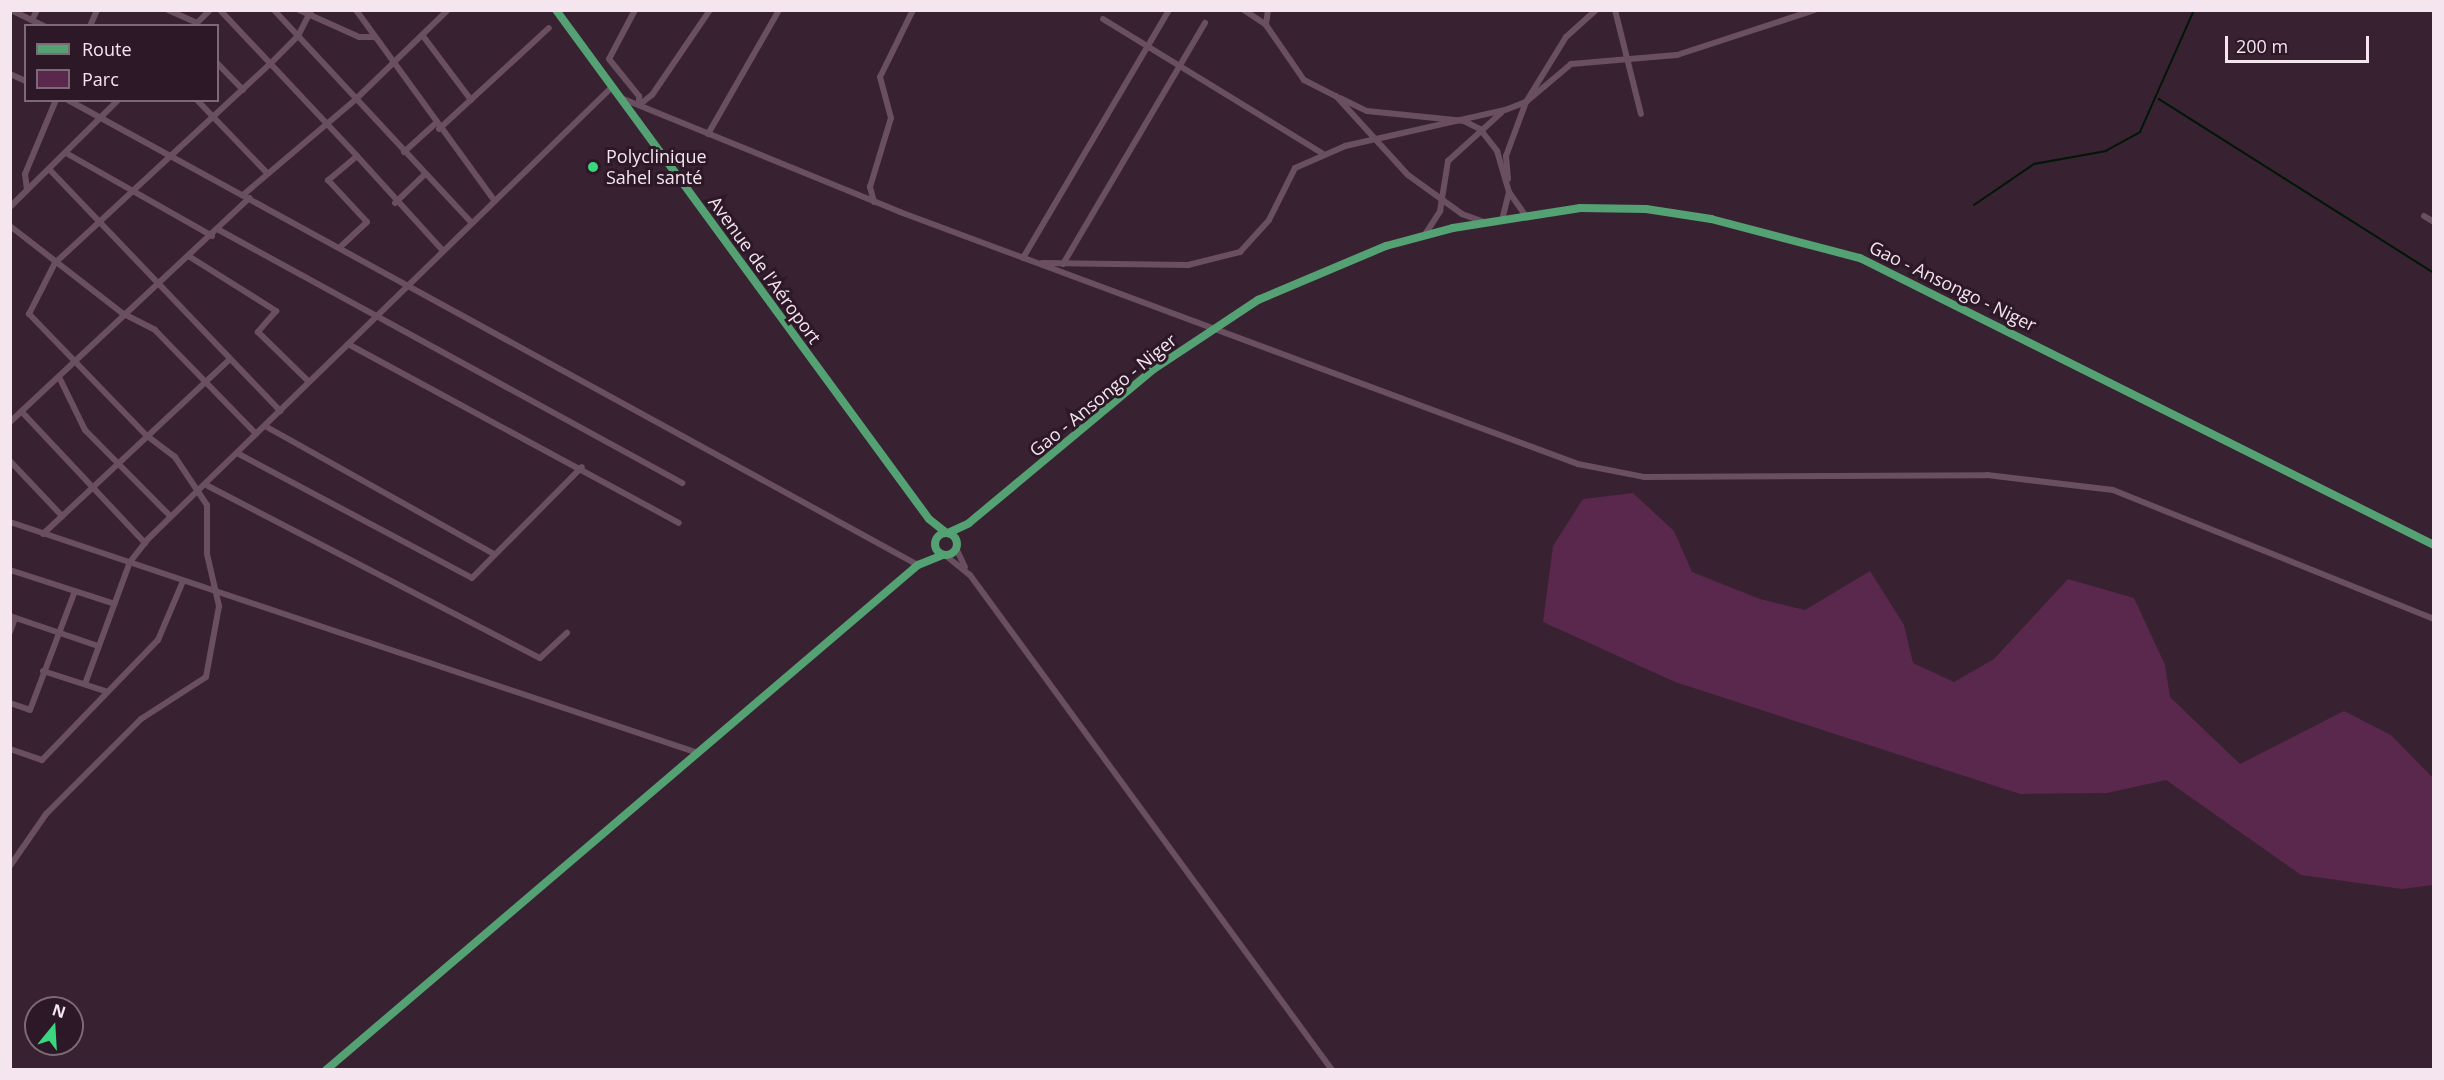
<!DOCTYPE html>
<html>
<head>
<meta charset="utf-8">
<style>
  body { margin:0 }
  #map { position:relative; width:2444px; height:1080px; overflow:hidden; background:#382131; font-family:"Open Sans",sans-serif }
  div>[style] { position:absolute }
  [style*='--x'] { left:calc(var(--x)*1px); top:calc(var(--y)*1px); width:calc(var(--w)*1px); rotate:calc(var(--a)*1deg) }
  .green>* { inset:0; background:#5a284c }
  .stream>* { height:1.5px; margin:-0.75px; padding:0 0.75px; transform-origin:0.75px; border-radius:0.75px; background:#001706 }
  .minor>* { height:6px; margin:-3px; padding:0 3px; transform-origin:3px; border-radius:3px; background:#694f60 }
  .major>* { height:8px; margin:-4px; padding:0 4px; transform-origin:4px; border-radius:4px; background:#54a174 }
  .major>.ring { margin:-4px; padding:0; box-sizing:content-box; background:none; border:8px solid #54a174; border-radius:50% }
  .dots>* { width:16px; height:16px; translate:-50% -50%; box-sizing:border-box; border:3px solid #2d1827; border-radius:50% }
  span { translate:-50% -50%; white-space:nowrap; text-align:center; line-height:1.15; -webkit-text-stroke:6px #2d1827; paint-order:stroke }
  .poi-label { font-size:18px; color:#f4e5ef }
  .left { translate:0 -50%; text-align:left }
  .street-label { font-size:18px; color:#f4e5ef }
  .frame { position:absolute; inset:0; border:12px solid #f4e5ef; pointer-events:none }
  .legend { position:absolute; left:24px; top:24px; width:195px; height:78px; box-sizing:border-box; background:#2d1827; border:2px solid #7d6a77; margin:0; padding:8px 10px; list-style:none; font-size:18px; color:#f4e5ef }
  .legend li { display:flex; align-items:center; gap:12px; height:30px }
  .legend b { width:30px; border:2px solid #7d6a77 }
  .north { position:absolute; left:24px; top:996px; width:60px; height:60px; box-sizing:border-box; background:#2d1827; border:2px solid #7d6a77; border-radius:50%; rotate:18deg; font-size:16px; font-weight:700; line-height:24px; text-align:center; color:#f4e5ef }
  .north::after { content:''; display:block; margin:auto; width:21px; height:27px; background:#3ad77f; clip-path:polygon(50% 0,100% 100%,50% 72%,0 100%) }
  .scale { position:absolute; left:2225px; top:36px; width:144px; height:27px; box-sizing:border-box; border:3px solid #f4e5ef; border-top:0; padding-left:8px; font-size:18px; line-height:21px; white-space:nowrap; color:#f4e5ef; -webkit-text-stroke:4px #2d1827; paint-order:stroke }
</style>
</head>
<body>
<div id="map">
  <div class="green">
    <div style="clip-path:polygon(1633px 493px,1674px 531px,1692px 572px,1760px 599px,1805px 610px,1870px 571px,1904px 625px,1913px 663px,1954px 682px,1994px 659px,2068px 579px,2134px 598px,2165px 665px,2170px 697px,2240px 764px,2344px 711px,2391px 735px,2433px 778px,2433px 885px,2402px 889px,2301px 875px,2166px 780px,2107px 793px,2020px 794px,1675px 682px,1543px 622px,1553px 546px,1583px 499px)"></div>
  </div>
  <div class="stream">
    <div style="--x:2159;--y:99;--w:325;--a:32.3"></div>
    <div style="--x:1974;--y:205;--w:73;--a:-34.3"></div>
    <div style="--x:2034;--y:164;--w:73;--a:-10.2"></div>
    <div style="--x:2106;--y:151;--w:39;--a:-29"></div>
    <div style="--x:2140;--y:132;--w:133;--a:-66.1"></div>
  </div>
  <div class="minor">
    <div style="--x:11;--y:10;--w:37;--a:26"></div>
    <div style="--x:168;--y:10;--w:32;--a:24"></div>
    <div style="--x:220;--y:10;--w:200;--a:46.8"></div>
    <div style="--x:357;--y:156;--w:38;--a:140"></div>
    <div style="--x:328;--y:180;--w:57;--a:47.1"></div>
    <div style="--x:367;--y:222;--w:37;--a:137"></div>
    <div style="--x:274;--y:10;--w:291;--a:47.1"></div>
    <div style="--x:299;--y:10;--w:66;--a:24.2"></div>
    <div style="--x:359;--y:37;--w:16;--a:0"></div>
    <div style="--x:356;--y:10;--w:236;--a:54"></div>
    <div style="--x:635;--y:10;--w:55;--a:118"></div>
    <div style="--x:609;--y:59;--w:48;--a:51"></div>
    <div style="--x:639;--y:96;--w:9;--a:90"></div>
    <div style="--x:1244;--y:10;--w:27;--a:34"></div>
    <div style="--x:1268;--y:10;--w:15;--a:98"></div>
    <div style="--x:1266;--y:25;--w:67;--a:55.4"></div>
    <div style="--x:1304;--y:80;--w:36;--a:27"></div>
    <div style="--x:1336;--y:96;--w:107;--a:47.7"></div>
    <div style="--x:1408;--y:175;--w:67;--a:35.8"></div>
    <div style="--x:1462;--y:214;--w:23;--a:20"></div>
    <div style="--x:1615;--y:10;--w:107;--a:76"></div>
    <div style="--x:1103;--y:19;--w:257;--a:31.5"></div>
    <div style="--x:32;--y:20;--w:11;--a:-63"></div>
    <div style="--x:195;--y:25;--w:21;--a:-45"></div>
    <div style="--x:90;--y:26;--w:17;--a:-66"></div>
    <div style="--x:423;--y:36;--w:80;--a:53.1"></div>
    <div style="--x:218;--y:64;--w:36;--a:46"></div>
    <div style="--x:10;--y:74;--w:17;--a:24"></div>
    <div style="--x:621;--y:98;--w:301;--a:22.2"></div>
    <div style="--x:900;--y:212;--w:723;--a:20.39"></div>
    <div style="--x:1578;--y:464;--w:67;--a:11.1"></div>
    <div style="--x:1644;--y:477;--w:343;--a:-0.3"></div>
    <div style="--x:1987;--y:475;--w:127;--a:6.8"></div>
    <div style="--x:2113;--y:490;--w:346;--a:21.9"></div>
    <div style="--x:1340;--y:98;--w:30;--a:26"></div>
    <div style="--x:1367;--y:111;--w:98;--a:5.9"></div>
    <div style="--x:1464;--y:121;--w:18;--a:27"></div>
    <div style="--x:1480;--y:129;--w:28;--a:52"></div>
    <div style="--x:1497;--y:151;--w:43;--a:73.7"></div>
    <div style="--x:1509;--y:192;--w:29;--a:104"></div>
    <div style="--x:68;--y:100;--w:969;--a:28.68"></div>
    <div style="--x:197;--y:100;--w:101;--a:46.2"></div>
    <div style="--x:639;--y:105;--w:16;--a:-38"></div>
    <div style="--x:652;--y:95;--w:103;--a:-55.7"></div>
    <div style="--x:439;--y:129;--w:149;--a:-42.6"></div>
    <div style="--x:708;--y:134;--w:143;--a:-60.2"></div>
    <div style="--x:404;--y:152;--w:42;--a:-42.1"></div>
    <div style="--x:66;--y:153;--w:168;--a:29.6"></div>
    <div style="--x:357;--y:156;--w:128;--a:47.8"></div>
    <div style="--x:49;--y:169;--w:335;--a:46.3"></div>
    <div style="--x:1508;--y:179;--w:23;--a:-95"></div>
    <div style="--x:1506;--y:156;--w:58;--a:-69.7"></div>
    <div style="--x:1526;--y:102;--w:76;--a:-58.4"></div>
    <div style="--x:1566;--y:37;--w:40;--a:-42"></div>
    <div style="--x:27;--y:190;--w:16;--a:-97"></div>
    <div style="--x:25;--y:174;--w:80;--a:-67.3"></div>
    <div style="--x:1509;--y:192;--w:29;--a:55"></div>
    <div style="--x:243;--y:195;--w:148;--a:-40.3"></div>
    <div style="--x:356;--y:99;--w:128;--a:-44.1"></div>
    <div style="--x:874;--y:202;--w:16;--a:-105"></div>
    <div style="--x:870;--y:187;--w:72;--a:-73.1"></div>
    <div style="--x:891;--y:118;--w:42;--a:-105"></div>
    <div style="--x:880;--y:77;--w:75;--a:-63.8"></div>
    <div style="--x:395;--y:203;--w:42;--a:-44"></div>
    <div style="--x:10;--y:207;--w:152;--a:-44.7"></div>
    <div style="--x:2424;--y:216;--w:12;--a:31"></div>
    <div style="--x:10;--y:226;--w:142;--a:37.8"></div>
    <div style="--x:122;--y:313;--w:37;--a:27"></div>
    <div style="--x:155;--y:330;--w:145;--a:45.8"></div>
    <div style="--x:219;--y:230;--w:528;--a:28.65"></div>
    <div style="--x:1424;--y:236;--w:30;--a:-57"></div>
    <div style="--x:1440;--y:211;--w:51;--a:-80.9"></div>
    <div style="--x:1448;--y:161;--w:72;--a:-42.2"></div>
    <div style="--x:190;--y:257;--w:102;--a:32.1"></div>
    <div style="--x:276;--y:311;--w:28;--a:131"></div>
    <div style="--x:258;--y:332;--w:71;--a:44.4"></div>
    <div style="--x:1023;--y:258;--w:288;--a:-59.5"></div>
    <div style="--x:1042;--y:263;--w:146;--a:0.8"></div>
    <div style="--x:1188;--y:265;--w:54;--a:-14"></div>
    <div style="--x:1240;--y:252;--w:43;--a:-47.8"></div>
    <div style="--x:1269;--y:220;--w:58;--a:-63.4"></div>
    <div style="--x:1295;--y:168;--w:55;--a:-23.7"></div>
    <div style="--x:1345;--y:146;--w:164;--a:-12.7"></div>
    <div style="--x:1505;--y:110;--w:22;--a:-21"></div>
    <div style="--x:1526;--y:102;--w:59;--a:-40.2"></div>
    <div style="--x:1571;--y:64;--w:106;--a:-4.9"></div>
    <div style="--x:1677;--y:55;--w:145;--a:-18.1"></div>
    <div style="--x:1063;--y:264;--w:280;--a:-59.5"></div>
    <div style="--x:348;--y:344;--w:376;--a:28.4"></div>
    <div style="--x:60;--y:379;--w:57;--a:63.9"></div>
    <div style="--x:85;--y:430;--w:122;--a:45.3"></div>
    <div style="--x:22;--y:412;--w:180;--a:46.8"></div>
    <div style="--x:10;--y:422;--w:328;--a:-43.1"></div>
    <div style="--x:265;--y:426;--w:262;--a:29.2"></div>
    <div style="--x:237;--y:453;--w:266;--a:28"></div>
    <div style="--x:472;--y:578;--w:156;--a:-45.3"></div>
    <div style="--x:10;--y:461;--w:76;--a:46.6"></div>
    <div style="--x:208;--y:486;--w:374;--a:27.4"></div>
    <div style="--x:540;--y:658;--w:37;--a:-43"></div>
    <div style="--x:10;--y:522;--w:723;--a:18.56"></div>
    <div style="--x:43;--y:534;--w:256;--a:-43.1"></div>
    <div style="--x:956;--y:548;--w:21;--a:65"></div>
    <div style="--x:945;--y:555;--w:32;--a:39"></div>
    <div style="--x:970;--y:575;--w:613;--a:53.82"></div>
    <div style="--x:10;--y:570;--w:110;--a:17.9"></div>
    <div style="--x:10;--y:616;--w:93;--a:18.8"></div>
    <div style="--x:10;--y:632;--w:15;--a:-70"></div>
    <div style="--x:43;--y:671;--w:68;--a:17.9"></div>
    <div style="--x:85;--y:684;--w:130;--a:-69.8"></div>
    <div style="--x:130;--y:562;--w:28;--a:-52"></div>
    <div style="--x:147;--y:540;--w:649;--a:-44.25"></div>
    <div style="--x:10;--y:703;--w:21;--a:19"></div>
    <div style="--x:30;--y:710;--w:127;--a:-69.3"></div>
    <div style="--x:10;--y:749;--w:34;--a:19"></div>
    <div style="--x:42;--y:760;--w:167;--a:-46"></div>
    <div style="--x:158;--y:640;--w:64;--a:-67"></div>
    <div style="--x:10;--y:866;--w:63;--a:-55.3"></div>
    <div style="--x:46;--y:814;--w:134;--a:-45"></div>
    <div style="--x:141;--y:719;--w:77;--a:-32.9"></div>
    <div style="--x:206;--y:677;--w:72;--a:-79.6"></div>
    <div style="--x:219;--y:606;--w:53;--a:-103"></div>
    <div style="--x:207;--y:554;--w:49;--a:-90"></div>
    <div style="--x:207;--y:505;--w:58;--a:-123.7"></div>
    <div style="--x:175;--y:457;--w:35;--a:-143"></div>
    <div style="--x:147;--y:436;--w:170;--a:-134"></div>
    <div style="--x:29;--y:314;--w:57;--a:-63"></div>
    <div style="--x:55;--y:263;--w:293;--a:-42.8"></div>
    <div style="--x:270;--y:64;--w:40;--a:-45"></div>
    <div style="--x:298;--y:36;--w:29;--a:-63"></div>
  </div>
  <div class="major">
    <div style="--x:556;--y:10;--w:631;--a:53.77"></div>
    <div style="--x:929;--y:519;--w:21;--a:39"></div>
    <div class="ring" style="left:935px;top:533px;width:14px;height:14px"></div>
    <div style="--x:948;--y:533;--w:23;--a:-25"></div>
    <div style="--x:969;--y:523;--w:241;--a:-39.8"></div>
    <div style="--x:1154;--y:369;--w:125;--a:-33.6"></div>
    <div style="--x:1258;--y:300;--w:139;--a:-22.9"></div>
    <div style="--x:1386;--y:246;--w:69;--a:-15"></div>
    <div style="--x:1453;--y:228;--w:129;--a:-8.9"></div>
    <div style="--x:1580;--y:208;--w:66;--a:0.9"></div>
    <div style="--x:1646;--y:209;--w:66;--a:8.7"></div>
    <div style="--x:1711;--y:219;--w:154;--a:14.7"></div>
    <div style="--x:1860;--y:258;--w:642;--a:26.57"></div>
    <div style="--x:326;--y:1070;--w:778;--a:-40.47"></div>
    <div style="--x:918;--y:565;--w:27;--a:-22"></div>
  </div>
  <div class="dots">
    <div style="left:593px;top:167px;background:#3ad77f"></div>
  </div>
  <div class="poi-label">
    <span class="left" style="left:606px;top:167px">Polyclinique<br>Sahel santé</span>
  </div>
  <div class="street-label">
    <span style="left:765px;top:270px;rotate:54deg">Avenue de l'Aéroport</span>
    <span style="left:1953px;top:286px;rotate:26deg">Gao - Ansongo - Niger</span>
    <span style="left:1103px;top:395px;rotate:-39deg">Gao - Ansongo - Niger</span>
  </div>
  <div class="frame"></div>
  <ul class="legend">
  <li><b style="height:8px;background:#54a174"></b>Route</li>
  <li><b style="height:16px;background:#5a284c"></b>Parc</li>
  </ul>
  <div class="north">N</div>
  <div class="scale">200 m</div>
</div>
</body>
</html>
